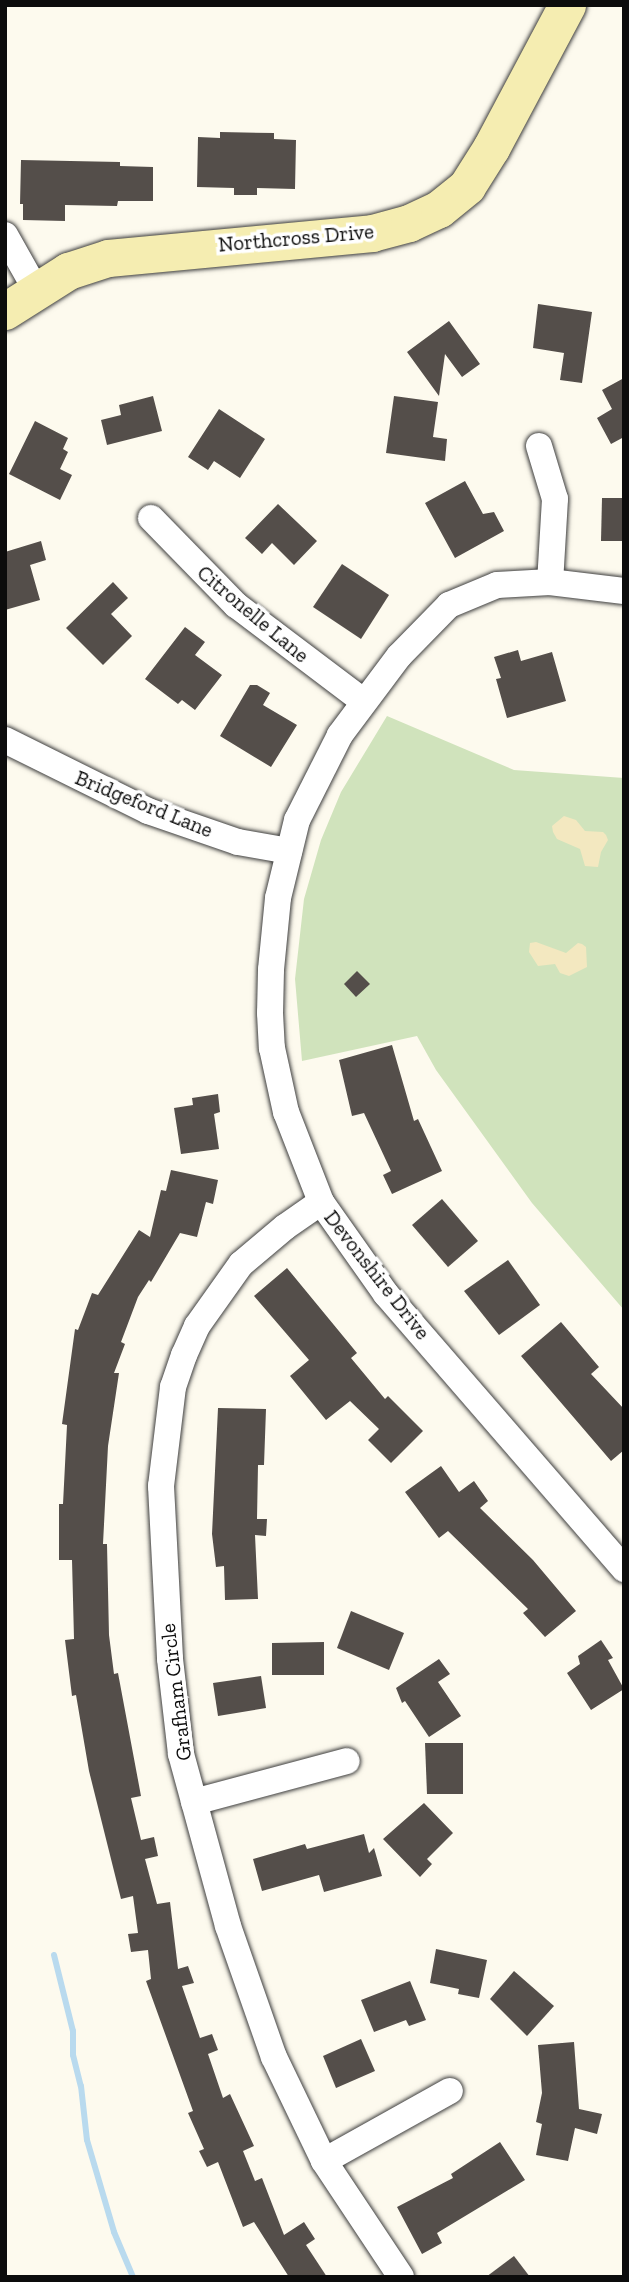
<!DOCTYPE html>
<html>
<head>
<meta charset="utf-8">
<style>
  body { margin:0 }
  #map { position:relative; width:629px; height:2282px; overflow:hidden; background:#fdfaee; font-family:"Zilla Slab",serif }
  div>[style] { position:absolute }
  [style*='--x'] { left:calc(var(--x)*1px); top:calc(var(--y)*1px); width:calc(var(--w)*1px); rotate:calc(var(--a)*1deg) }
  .green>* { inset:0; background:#d0e3bc }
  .sand>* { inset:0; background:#f3e8c0 }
  .stream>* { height:6px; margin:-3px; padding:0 3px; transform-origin:3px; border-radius:3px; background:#b9daee }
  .building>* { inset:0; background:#544e4a }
  .roads { filter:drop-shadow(0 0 2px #3f3f3f) drop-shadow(0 0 2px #3f3f3f) }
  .street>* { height:26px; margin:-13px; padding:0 13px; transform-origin:13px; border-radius:13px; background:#fff }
  .secondary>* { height:37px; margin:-18.5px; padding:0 18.5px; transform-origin:18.5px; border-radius:18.5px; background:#f5edb1 }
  span { translate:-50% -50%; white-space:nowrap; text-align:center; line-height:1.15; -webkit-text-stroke:7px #fff; paint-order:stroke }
  .street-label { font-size:21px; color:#0c0c0c }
  .frame { position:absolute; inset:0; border:7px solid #0c0c0c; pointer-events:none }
</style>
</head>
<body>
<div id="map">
  <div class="green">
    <div style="clip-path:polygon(387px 716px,514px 770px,624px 778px,624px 1310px,532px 1203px,436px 1070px,417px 1036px,302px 1061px,295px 979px,304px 899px,321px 840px,341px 792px)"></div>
  </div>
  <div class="sand">
    <div style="clip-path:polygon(564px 816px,576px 820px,585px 831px,603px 832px,606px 835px,608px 840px,601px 852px,598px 867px,585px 866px,580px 849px,557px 839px,553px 832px,552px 826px)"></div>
    <div style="clip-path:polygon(536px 942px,566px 953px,578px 943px,582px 944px,586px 947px,587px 967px,569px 976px,560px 973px,555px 964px,538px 966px,529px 952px,530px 943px)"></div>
  </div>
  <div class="stream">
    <div style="--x:54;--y:1955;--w:78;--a:76"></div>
    <div style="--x:73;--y:2031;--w:24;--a:90"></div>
    <div style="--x:73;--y:2055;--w:32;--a:76"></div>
    <div style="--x:81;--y:2086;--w:54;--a:83.7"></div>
    <div style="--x:87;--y:2140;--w:96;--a:73.6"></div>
    <div style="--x:114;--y:2232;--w:49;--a:67.1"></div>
  </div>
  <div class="building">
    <div style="clip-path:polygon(220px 132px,274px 133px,274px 139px,296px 140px,295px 189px,257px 188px,257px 195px,234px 195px,234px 188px,197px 187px,198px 137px,220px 138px)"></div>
    <div style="clip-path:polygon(21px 160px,120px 162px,120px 166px,153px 167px,153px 201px,118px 201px,117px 206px,65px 205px,65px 221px,23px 220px,23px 204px,20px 204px)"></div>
    <div style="clip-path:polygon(538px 304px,592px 312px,582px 383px,560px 380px,564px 353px,533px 348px)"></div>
    <div style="clip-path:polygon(449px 321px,480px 364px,462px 377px,445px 354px,439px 396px,407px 352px)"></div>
    <div style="clip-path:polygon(624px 378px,624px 437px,611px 444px,597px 418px,612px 409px,602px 390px)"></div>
    <div style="clip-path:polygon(153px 396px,162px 431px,107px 445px,101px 420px,121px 415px,119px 405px)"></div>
    <div style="clip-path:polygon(394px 396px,438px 402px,433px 437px,447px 439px,445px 461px,386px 453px)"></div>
    <div style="clip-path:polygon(219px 409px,265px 439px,240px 478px,214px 461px,208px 470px,188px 457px)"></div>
    <div style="clip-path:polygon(35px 421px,68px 438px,63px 449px,68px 452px,60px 469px,72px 475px,60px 500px,9px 474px)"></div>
    <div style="clip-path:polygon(465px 481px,483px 514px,494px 512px,504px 531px,455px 558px,425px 503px)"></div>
    <div style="clip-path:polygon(602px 498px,624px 498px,624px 541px,601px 541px)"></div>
    <div style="clip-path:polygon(278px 504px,317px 541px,294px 565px,272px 543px,262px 554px,245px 538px)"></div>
    <div style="clip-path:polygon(41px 541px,46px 560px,30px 565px,40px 600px,5px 610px,5px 552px)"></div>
    <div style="clip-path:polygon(342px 564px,389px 595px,361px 639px,313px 607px)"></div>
    <div style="clip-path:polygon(113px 582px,128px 598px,111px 614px,132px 636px,103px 665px,66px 628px)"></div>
    <div style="clip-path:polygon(185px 627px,205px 642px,195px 655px,222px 675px,195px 710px,182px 700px,178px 704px,145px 679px)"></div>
    <div style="clip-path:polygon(518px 650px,521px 661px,552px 652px,566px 701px,507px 718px,496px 679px,501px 678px,494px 657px)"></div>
    <div style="clip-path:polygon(250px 685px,257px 685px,270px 693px,263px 705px,297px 725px,271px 767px,220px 736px)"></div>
    <div style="clip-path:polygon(357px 971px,370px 984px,356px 997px,344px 984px)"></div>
    <div style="clip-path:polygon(392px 1045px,414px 1121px,418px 1119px,442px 1171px,392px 1194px,383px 1175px,391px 1171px,364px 1113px,352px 1116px,339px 1060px)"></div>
    <div style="clip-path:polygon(218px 1094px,220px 1112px,214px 1114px,219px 1149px,181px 1154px,174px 1108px,193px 1105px,192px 1098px)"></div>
    <div style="clip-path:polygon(171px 1170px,218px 1180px,213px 1204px,206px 1202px,197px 1237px,180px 1233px,151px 1282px,149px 1280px,138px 1297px,121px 1342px,125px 1344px,114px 1373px,119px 1373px,108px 1446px,103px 1544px,107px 1544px,109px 1635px,114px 1674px,118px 1673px,141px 1796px,131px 1798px,141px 1840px,154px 1837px,158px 1856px,145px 1859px,157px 1904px,170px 1902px,178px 1969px,188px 1966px,194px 1983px,182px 1986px,200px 2038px,212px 2034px,218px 2050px,208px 2054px,223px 2098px,230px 2094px,254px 2146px,243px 2151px,255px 2181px,262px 2178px,284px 2235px,304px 2222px,315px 2239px,306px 2245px,327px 2277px,289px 2277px,254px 2222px,243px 2227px,218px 2162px,207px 2167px,199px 2151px,204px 2149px,188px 2113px,193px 2111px,146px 1981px,151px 1979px,148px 1950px,131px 1952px,128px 1934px,138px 1933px,133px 1896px,121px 1899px,89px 1771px,76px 1695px,72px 1696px,65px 1640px,74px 1639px,72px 1560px,59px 1560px,59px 1504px,63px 1504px,67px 1425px,62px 1424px,75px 1329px,78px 1330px,92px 1293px,98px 1295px,139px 1230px,150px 1237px,161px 1190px,166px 1191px)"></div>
    <div style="clip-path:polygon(442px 1199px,478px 1241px,448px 1267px,412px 1225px)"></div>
    <div style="clip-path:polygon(508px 1260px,540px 1305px,499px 1335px,464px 1291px)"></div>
    <div style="clip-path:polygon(287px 1268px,357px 1353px,351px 1358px,385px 1399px,388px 1396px,423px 1431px,391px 1463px,368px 1440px,379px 1429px,350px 1401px,326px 1420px,290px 1376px,309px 1360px,254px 1296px)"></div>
    <div style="clip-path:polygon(561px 1322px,599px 1367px,591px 1374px,624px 1409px,624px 1450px,611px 1461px,521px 1356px)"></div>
    <div style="clip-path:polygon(218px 1408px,266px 1409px,264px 1465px,258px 1465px,257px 1519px,267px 1519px,266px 1536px,255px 1535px,258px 1599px,225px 1600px,224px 1566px,216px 1567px,212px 1534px)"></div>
    <div style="clip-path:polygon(441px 1466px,459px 1492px,474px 1481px,488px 1501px,480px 1508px,533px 1560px,576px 1611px,545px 1637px,523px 1613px,528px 1609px,448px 1531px,439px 1538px,405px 1492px)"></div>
    <div style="clip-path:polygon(351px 1611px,404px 1633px,389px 1670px,337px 1648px)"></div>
    <div style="clip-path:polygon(601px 1640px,613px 1658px,608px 1660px,624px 1689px,591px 1710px,567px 1673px,580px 1664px,578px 1656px)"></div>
    <div style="clip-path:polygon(324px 1642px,324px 1675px,272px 1675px,272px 1643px)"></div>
    <div style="clip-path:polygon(439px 1659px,450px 1674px,438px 1682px,461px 1716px,429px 1737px,405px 1701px,402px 1703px,396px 1688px)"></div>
    <div style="clip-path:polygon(261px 1676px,266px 1708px,218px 1716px,213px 1683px)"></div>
    <div style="clip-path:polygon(425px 1743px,463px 1743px,463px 1794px,427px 1794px)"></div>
    <div style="clip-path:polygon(424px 1803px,453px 1833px,427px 1859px,432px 1864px,420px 1877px,383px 1839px)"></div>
    <div style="clip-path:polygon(364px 1834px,369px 1853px,374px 1848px,382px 1876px,324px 1892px,319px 1875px,262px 1891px,253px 1859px,305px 1844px,307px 1849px)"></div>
    <div style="clip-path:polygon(436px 1949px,487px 1960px,479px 1998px,458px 1994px,459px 1989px,430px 1983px)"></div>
    <div style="clip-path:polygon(514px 1971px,554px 2006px,527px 2036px,490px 1999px)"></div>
    <div style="clip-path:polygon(410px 1981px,426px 2020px,409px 2026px,406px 2020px,374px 2032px,361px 2000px)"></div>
    <div style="clip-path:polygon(361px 2039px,375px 2071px,336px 2088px,323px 2056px)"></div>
    <div style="clip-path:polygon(574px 2042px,579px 2109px,602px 2114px,597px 2134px,575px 2128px,568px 2161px,536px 2155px,542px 2124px,536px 2122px,542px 2093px,538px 2045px)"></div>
    <div style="clip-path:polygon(500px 2142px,525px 2180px,437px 2233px,442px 2243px,422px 2254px,397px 2207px,453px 2178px,451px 2174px)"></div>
    <div style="clip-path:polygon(514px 2256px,530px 2277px,486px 2277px)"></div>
  </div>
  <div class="roads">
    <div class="street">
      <div style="--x:5;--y:235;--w:63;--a:60.6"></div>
      <div style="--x:539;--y:446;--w:55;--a:73.2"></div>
      <div style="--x:555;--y:499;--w:83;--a:93.4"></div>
      <div style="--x:151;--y:518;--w:122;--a:45.7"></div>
      <div style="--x:236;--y:605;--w:159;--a:37.1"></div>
      <div style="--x:624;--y:591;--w:75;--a:-173.1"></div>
      <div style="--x:550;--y:582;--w:53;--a:176.8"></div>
      <div style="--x:497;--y:585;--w:52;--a:157.4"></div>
      <div style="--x:449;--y:605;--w:71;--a:134.4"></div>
      <div style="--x:399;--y:656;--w:99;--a:126.8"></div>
      <div style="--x:340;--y:735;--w:95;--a:116.8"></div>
      <div style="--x:297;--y:820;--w:80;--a:103.7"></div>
      <div style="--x:278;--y:898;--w:72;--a:95.6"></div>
      <div style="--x:271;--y:970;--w:43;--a:91.3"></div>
      <div style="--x:270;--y:1013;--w:35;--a:87"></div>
      <div style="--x:272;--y:1048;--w:66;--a:77.7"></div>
      <div style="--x:286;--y:1112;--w:97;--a:68.7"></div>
      <div style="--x:321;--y:1202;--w:113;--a:54.8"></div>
      <div style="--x:386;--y:1294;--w:364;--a:49.1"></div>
      <div style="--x:5;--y:740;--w:160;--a:26.4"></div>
      <div style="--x:148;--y:811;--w:95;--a:19"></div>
      <div style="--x:238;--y:842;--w:52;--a:10"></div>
      <div style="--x:321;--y:1202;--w:44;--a:145.2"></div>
      <div style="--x:285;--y:1227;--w:57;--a:139.9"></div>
      <div style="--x:241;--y:1264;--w:76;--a:125.4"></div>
      <div style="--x:197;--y:1326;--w:32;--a:114"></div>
      <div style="--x:184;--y:1355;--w:34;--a:109"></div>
      <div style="--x:173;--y:1387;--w:100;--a:96.9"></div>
      <div style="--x:161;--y:1486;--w:173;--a:87"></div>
      <div style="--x:170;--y:1659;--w:96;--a:83.4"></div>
      <div style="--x:181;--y:1754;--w:178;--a:74.7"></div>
      <div style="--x:228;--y:1926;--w:139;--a:70.7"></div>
      <div style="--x:274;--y:2057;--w:115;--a:64.3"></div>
      <div style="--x:324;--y:2161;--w:139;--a:56.4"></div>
      <div style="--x:194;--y:1802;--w:158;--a:-15"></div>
      <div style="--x:324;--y:2161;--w:144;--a:-29.1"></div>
    </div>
    <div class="secondary">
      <div style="--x:5;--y:311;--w:75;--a:-32.4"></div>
      <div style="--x:68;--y:271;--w:42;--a:-18"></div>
      <div style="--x:108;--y:258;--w:265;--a:-5.4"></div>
      <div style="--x:372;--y:233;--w:38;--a:-15"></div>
      <div style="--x:409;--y:223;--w:33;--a:-25"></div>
      <div style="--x:439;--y:209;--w:36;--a:-39"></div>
      <div style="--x:467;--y:186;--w:45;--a:-57.7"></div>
      <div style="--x:491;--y:148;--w:162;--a:-62"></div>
    </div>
  </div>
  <div class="street-label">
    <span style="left:296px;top:238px;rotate:-5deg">Northcross Drive</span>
    <span style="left:253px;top:614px;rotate:40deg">Citronelle Lane</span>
    <span style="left:144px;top:804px;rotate:22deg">Bridgeford Lane</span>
    <span style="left:377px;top:1275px;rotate:52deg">Devonshire Drive</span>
    <span style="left:176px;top:1692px;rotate:-97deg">Grafham Circle</span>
  </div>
  <div class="frame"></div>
</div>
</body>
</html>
